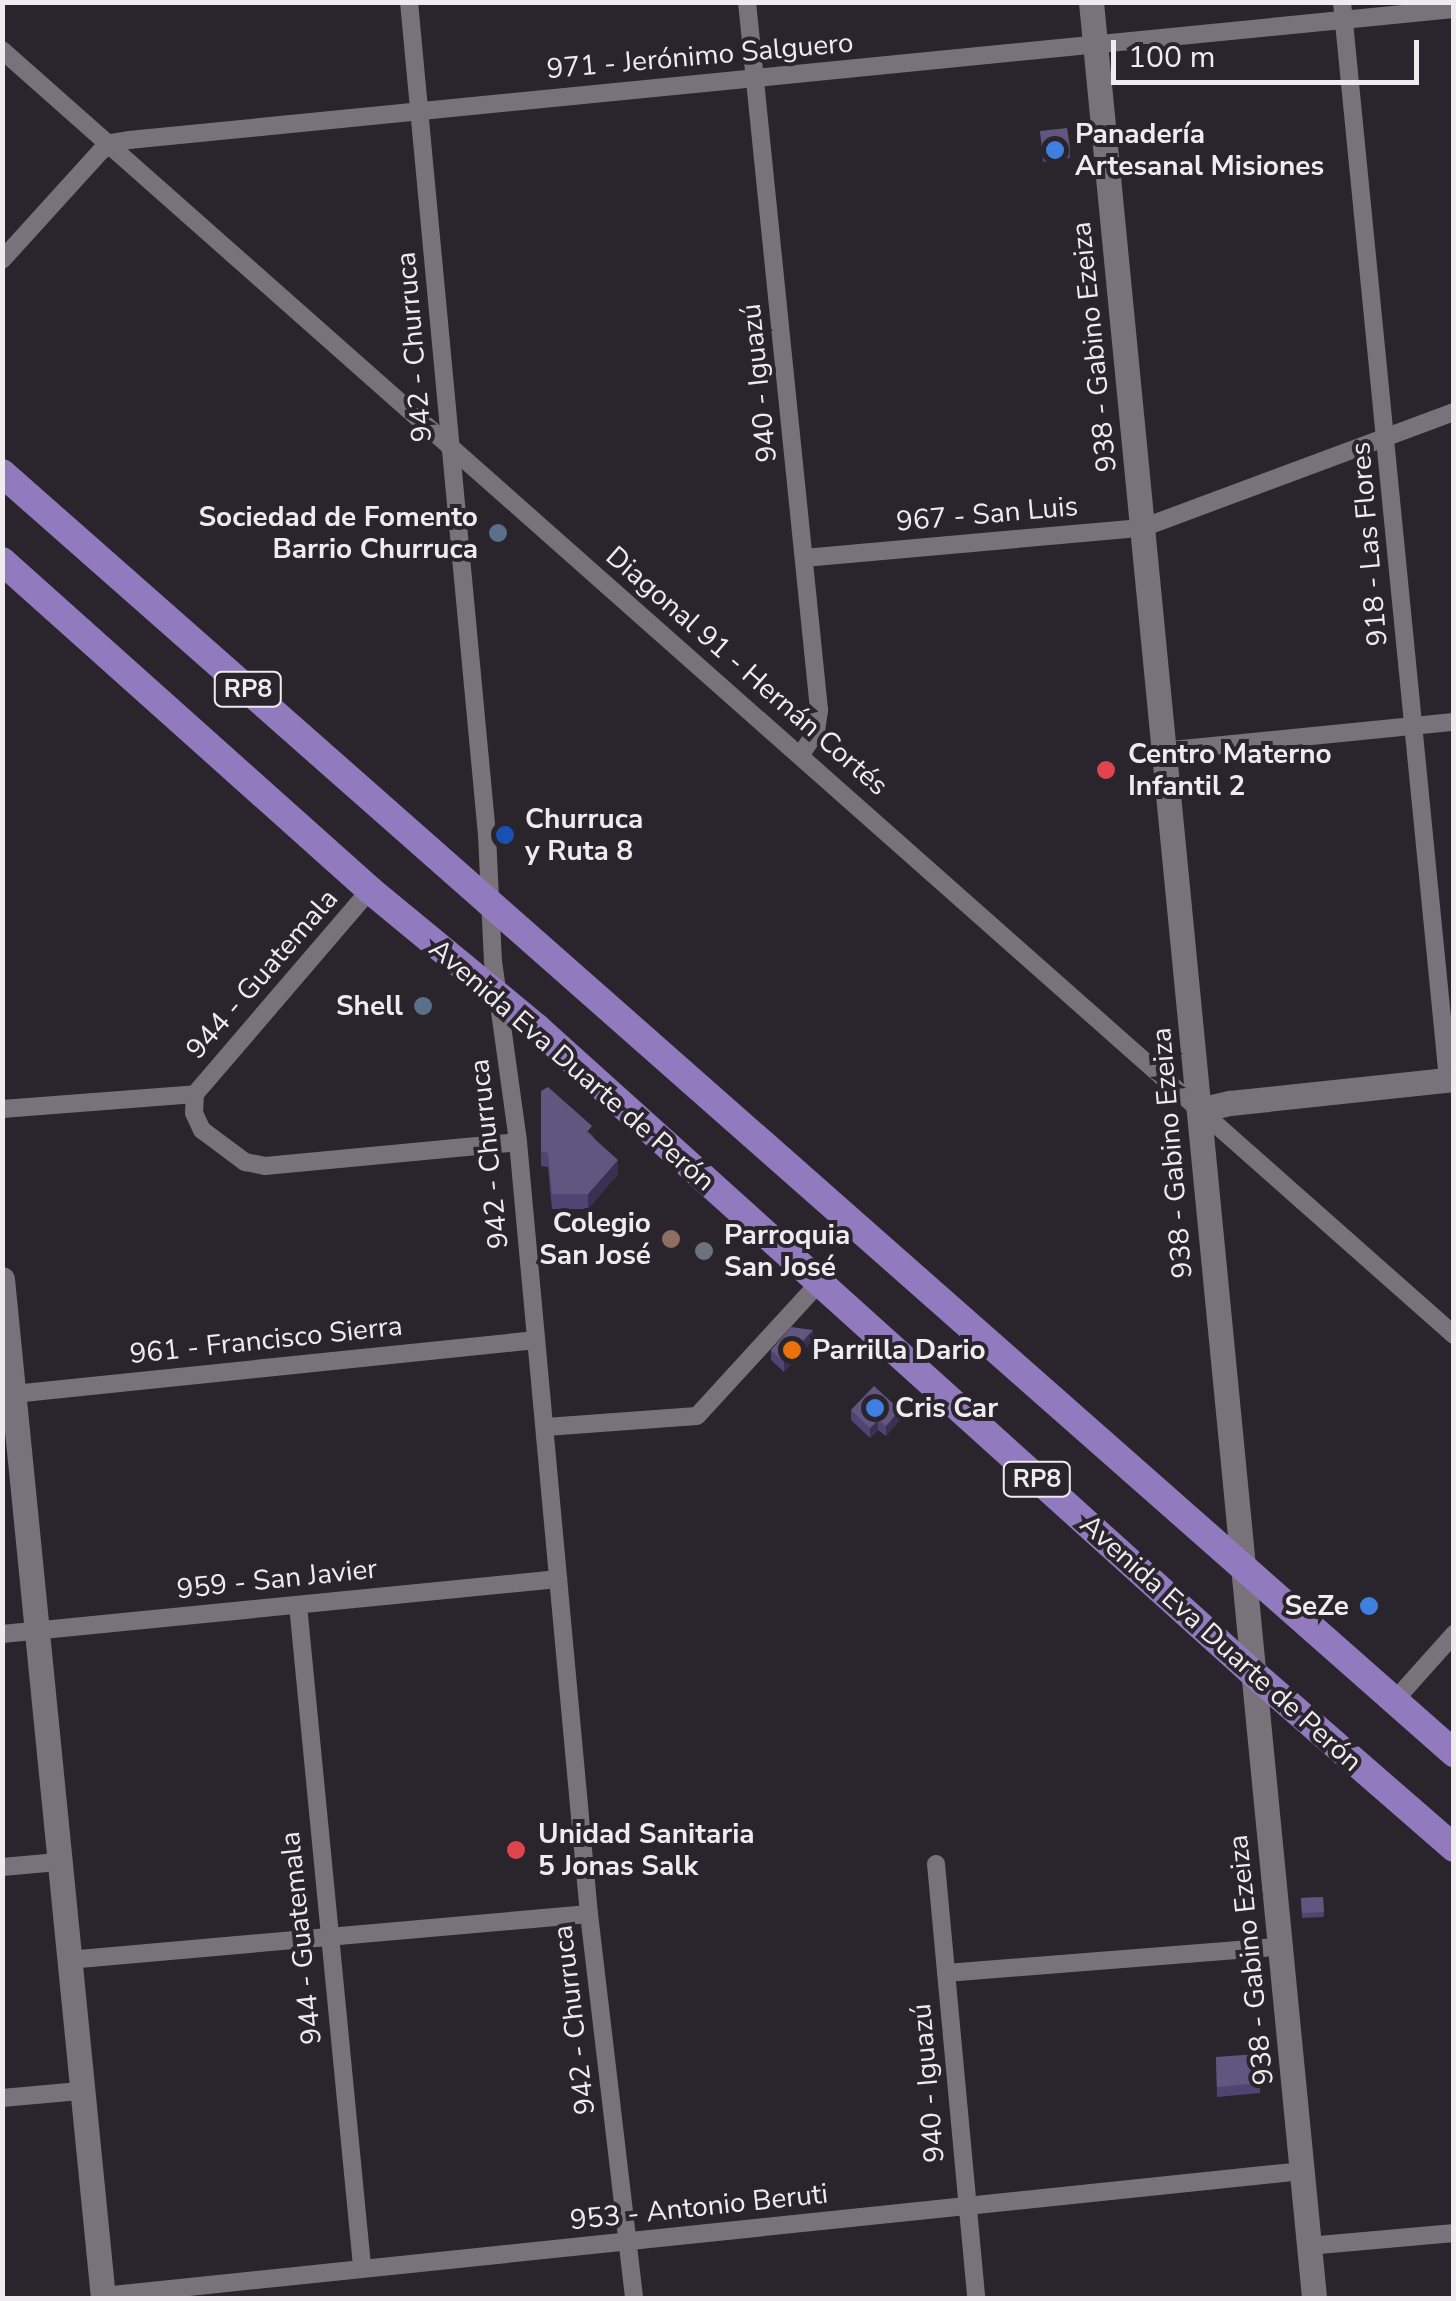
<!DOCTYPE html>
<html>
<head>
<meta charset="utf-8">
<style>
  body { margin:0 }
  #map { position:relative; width:1456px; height:2301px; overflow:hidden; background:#2a252c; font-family:"Nunito Sans",sans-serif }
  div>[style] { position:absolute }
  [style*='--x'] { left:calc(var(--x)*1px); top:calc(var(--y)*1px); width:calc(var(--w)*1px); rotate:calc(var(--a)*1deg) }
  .street>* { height:18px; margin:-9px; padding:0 9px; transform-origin:9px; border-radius:9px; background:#78727b }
  .secondary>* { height:25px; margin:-12.5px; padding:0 12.5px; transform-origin:12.5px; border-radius:12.5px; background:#78727b }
  .primary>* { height:28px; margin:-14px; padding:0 14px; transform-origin:14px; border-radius:14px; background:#917abe }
  .wall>* { inset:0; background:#504472 }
  .shaded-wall>* { inset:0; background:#3a3051 }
  .building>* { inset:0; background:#615680 }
  .dots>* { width:28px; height:28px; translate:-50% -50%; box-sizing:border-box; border:5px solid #2a252c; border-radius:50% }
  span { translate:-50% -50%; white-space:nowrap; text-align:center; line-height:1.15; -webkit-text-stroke:8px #2a252c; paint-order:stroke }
  .shield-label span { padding:2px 8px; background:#2a252c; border:2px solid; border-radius:8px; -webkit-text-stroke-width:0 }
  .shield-label { font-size:25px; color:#efecf0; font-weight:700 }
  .street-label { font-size:28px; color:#efecf0 }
  .poi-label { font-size:28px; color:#efecf0; font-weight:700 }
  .left { translate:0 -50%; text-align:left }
  .right { translate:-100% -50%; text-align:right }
  .frame { position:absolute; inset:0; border:5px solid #efecf0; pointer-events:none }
  .scale { position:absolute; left:1111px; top:40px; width:308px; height:45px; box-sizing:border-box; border:5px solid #efecf0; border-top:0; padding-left:12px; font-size:30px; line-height:35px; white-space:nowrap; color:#efecf0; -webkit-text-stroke:8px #2a252c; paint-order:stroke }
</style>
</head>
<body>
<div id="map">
  <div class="street">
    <div style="--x:409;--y:2;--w:837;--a:84.65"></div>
    <div style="--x:487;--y:835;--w:126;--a:87.3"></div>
    <div style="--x:493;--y:961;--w:183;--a:82.1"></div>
    <div style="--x:518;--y:1142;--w:775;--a:84.75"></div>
    <div style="--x:589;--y:1914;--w:387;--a:83.3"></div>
    <div style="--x:747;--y:2;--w:712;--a:84.19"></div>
    <div style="--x:819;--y:710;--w:22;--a:98"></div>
    <div style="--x:816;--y:732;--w:27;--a:124"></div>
    <div style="--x:1342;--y:2;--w:1083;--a:84.38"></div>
    <div style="--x:2;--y:50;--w:1939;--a:41.51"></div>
    <div style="--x:2;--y:260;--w:146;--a:-47.8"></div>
    <div style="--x:100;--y:152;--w:14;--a:-39"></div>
    <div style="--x:111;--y:143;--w:18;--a:-9"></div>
    <div style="--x:129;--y:140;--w:1331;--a:-5.65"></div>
    <div style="--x:804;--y:558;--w:339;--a:-5.1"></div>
    <div style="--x:1142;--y:528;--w:333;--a:-20.4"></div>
    <div style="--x:1162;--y:751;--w:293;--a:-5.7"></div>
    <div style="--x:195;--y:1094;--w:19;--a:93"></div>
    <div style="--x:194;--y:1113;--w:19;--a:65"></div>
    <div style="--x:202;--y:1130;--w:54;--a:36.7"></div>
    <div style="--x:245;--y:1162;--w:20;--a:11"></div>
    <div style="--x:265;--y:1166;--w:254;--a:-5.4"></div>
    <div style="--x:195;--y:1094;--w:269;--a:-49.4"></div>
    <div style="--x:2;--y:1109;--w:194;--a:-4.4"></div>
    <div style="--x:4;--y:1395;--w:535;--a:-5.9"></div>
    <div style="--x:546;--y:1427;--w:151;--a:-4.2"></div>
    <div style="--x:697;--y:1416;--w:180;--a:-47.5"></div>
    <div style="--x:298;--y:1605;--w:664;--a:84.47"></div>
    <div style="--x:2;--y:1634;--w:559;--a:-5.65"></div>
    <div style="--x:1395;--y:1700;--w:89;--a:-48.2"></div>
    <div style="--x:936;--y:1864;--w:436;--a:84.7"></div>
    <div style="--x:2;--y:1867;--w:56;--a:-5.1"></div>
    <div style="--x:68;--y:1960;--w:523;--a:-5.05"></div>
    <div style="--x:946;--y:1973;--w:334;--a:-4.5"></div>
    <div style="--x:2;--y:2098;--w:78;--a:-5.1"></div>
    <div style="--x:1308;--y:2246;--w:147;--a:-5.1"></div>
    <div style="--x:103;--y:2296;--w:1205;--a:-5.95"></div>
  </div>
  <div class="secondary">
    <div style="--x:1091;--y:2;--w:2307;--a:84.45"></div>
    <div style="--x:1199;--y:1110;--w:32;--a:-13"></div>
    <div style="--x:1230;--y:1103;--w:225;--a:-6.1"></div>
    <div style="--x:2;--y:1279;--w:1024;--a:84.34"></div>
  </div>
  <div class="primary">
    <div style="--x:2;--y:473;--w:1936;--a:41.4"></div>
    <div style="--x:2;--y:561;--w:494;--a:41.8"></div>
    <div style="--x:370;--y:890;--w:215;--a:39.5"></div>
    <div style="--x:536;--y:1027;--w:967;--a:42.02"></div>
    <div style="--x:1254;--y:1674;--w:265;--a:41"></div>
  </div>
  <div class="wall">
    <div style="clip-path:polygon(1040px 131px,1070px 148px,1070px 158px,1043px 162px)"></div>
    <div style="clip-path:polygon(541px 1091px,592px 1135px,618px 1174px,588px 1209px,552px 1209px,548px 1167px,541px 1166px)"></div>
    <div style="clip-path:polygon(813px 1340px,784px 1372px,771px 1360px,771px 1350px)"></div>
    <div style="clip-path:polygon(851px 1410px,900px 1420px,886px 1436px,878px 1430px,870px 1438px,851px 1420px)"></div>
    <div style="clip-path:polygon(1323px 1897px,1324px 1917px,1302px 1918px,1301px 1898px)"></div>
    <div style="clip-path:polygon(1216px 2057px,1260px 2083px,1260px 2093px,1217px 2097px)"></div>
  </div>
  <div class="shaded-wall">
    <div style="clip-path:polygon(618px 1160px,618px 1174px,588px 1209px,588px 1194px)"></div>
    <div style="clip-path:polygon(813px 1330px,813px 1340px,784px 1372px,784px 1362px)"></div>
    <div style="clip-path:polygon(900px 1410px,900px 1420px,886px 1436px,886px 1426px)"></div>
    <div style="clip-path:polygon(878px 1420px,878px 1430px,870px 1438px,870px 1428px)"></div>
  </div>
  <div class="building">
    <div style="clip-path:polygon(1067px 128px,1070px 148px,1043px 152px,1040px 131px)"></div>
    <div style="clip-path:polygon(548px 1087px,592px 1126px,587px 1132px,618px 1160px,588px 1194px,552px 1194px,548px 1153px,541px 1151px,541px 1091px)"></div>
    <div style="clip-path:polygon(791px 1327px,813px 1330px,784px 1362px,771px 1350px)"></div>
    <div style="clip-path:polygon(874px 1386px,900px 1410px,886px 1426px,878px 1420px,870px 1428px,851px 1410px)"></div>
    <div style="clip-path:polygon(1323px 1897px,1324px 1912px,1302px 1913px,1301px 1898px)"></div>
    <div style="clip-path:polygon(1258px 2054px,1260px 2083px,1217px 2087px,1216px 2057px)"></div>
  </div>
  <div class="dots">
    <div style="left:1055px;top:150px;background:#3f7fe0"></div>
    <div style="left:498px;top:533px;background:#5c6f8a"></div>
    <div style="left:1106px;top:770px;background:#e0444e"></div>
    <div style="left:505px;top:835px;background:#1a4fb4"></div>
    <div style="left:423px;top:1006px;background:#5c6f8a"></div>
    <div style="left:671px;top:1239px;background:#8d6e63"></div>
    <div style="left:704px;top:1251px;background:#6b7280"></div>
    <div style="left:792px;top:1350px;background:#e8710a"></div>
    <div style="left:875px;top:1408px;background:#3f7fe0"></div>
    <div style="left:1369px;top:1606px;background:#3f7fe0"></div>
    <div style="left:516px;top:1850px;background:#e0444e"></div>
  </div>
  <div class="shield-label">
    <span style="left:248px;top:689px">RP8</span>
    <span style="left:1037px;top:1479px">RP8</span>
  </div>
  <div class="street-label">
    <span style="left:700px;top:56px;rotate:-5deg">971 - Jerónimo Salguero</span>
    <span style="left:414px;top:347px;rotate:-95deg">942 - Churruca</span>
    <span style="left:1094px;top:347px;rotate:-96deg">938 - Gabino Ezeiza</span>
    <span style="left:759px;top:383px;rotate:-96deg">940 - Iguazú</span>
    <span style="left:987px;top:514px;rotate:-5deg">967 - San Luis</span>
    <span style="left:1369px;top:544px;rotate:-95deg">918 - Las Flores</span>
    <span style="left:747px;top:671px;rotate:41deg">Diagonal 91 - Hernán Cortés</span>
    <span style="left:262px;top:974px;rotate:-49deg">944 - Guatemala</span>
    <span style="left:572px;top:1065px;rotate:41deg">Avenida Eva Duarte de Perón</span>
    <span style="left:1172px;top:1153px;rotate:-95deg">938 - Gabino Ezeiza</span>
    <span style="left:489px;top:1154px;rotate:-96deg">942 - Churruca</span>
    <span style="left:266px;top:1340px;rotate:-6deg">961 - Francisco Sierra</span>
    <span style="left:277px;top:1579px;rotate:-6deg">959 - San Javier</span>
    <span style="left:1221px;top:1643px;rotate:42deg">Avenida Eva Duarte de Perón</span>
    <span style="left:301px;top:1938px;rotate:-96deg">944 - Guatemala</span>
    <span style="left:1251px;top:1960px;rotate:-96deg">938 - Gabino Ezeiza</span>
    <span style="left:574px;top:2020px;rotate:-97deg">942 - Churruca</span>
    <span style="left:928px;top:2083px;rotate:-95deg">940 - Iguazú</span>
    <span style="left:699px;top:2207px;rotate:-6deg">953 - Antonio Beruti</span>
  </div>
  <div class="poi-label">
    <span class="left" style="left:1075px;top:150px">Panadería<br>Artesanal Misiones</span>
    <span class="right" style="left:478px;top:533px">Sociedad de Fomento<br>Barrio Churruca</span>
    <span class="left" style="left:1128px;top:770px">Centro Materno<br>Infantil 2</span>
    <span class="left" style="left:525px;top:835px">Churruca<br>y Ruta 8</span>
    <span class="right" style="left:403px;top:1006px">Shell</span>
    <span class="right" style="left:651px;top:1239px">Colegio<br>San José</span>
    <span class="left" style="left:724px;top:1251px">Parroquia<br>San José</span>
    <span class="left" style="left:812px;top:1350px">Parrilla Dario</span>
    <span class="left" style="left:895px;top:1408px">Cris Car</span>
    <span class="right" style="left:1349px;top:1606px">SeZe</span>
    <span class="left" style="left:538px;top:1850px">Unidad Sanitaria<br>5 Jonas Salk</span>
  </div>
  <div class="frame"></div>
  <div class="scale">100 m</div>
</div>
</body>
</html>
